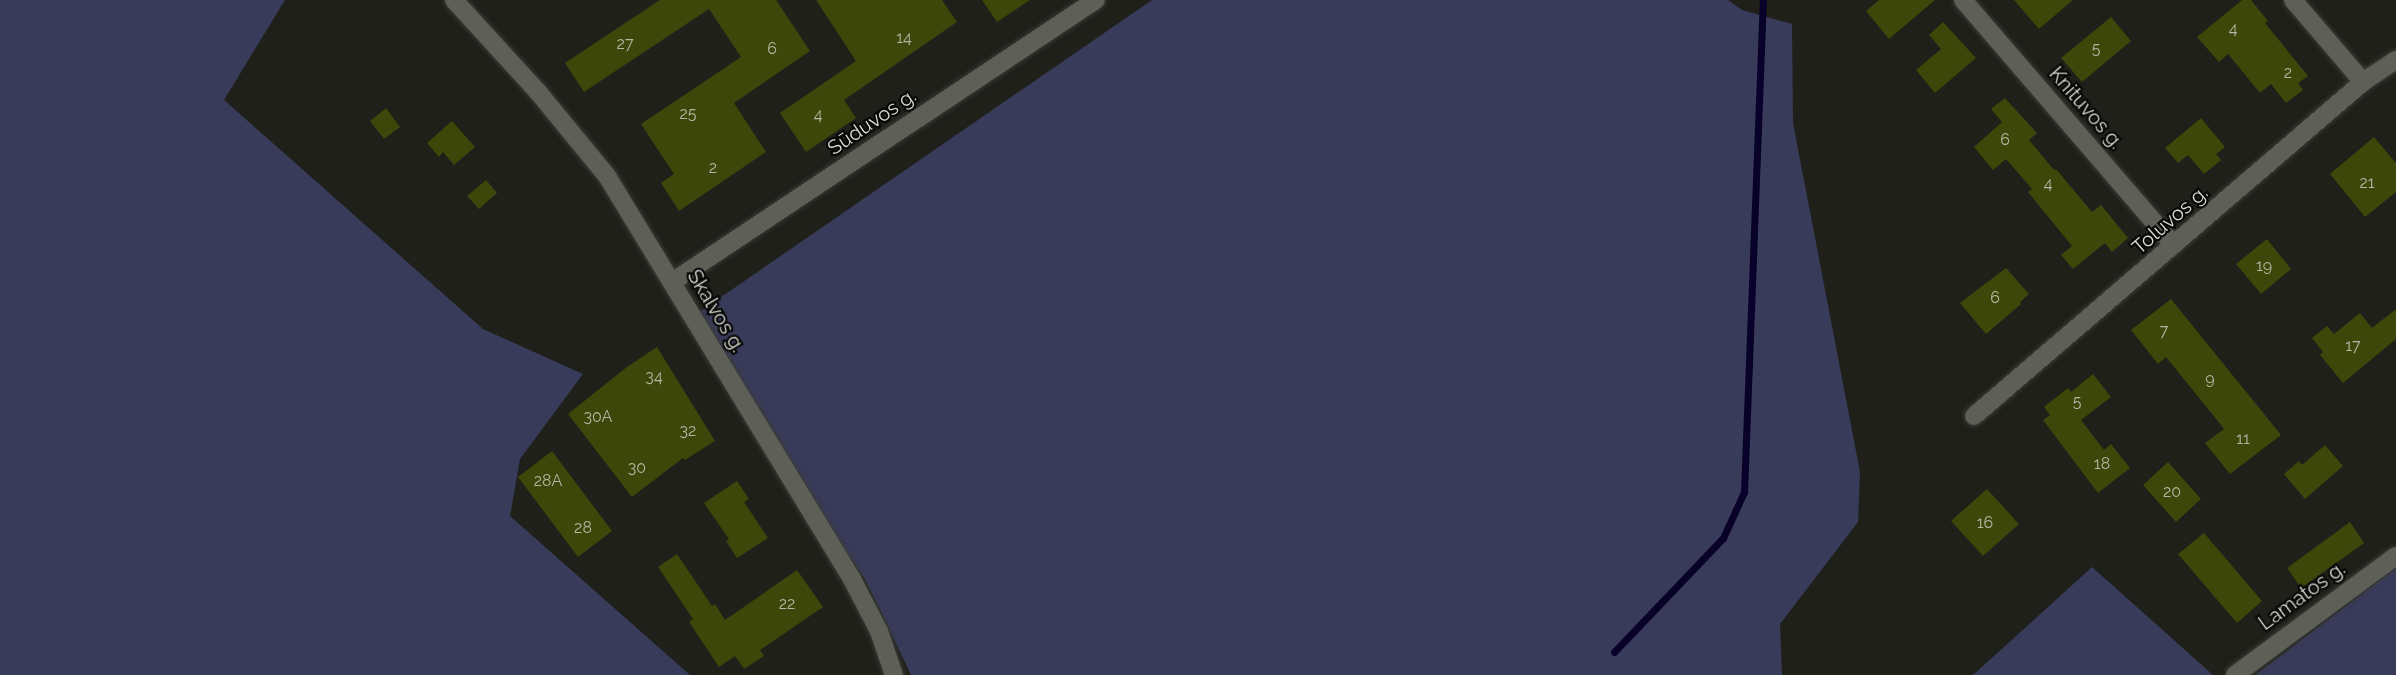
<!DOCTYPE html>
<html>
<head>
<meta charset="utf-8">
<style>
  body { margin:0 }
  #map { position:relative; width:2396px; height:675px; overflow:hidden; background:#1e2019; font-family:Raleway,sans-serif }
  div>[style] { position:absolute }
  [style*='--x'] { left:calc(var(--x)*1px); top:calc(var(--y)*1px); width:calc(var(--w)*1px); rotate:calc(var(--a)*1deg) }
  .green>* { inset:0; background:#393b5a }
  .stream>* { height:7px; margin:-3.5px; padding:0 3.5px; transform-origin:3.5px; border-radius:3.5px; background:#08012a }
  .building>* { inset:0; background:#3c4709 }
  .roads { filter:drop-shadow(0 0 2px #3a3c37) drop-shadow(0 0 2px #3a3c37) }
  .minor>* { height:18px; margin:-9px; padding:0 9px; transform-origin:9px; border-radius:9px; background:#5e6058 }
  span { translate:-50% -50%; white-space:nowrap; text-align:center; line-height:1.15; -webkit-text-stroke:4.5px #080907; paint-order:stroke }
  .number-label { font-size:16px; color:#b2b6a3 }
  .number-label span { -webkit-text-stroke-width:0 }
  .street-label { font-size:20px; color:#dadbd6 }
</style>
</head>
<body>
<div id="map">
  <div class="green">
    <div style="clip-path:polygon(0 0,285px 0,224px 100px,483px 329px,583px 374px,520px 459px,510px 516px,690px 675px,0 675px)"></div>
    <div style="clip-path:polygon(1152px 0,1728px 0,1742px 10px,1792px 24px,1793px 123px,1860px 472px,1858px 522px,1780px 624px,1782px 675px,911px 675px,865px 579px,818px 511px,695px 315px)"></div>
    <div style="clip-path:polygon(2092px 567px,2213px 675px,1973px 675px)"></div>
    <div style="clip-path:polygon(2396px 568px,2396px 675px,2255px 675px)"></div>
  </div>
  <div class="stream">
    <div style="--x:1614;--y:652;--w:158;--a:-46.3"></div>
    <div style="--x:1723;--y:538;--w:51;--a:-65.5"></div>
    <div style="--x:1744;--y:492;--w:492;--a:-87.8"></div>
  </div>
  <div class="building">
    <div style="clip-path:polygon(660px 0,776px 0,810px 51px,734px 103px,766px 152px,679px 211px,661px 183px,674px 174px,641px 124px,741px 57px,709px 9px,584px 92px,565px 63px)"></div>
    <div style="clip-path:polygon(816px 0,942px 0,957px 22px,844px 100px,856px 118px,806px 152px,780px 113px,856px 61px)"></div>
    <div style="clip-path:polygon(982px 0,1030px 0,997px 22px)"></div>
    <div style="clip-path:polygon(1879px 0,1935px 0,1889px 39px,1866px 11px)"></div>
    <div style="clip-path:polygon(2014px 0,2073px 0,2039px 29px)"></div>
    <div style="clip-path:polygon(2242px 0,2251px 0,2268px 21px,2265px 23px,2308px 76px,2298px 83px,2303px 90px,2286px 103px,2271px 84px,2260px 93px,2228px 54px,2219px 62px,2197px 37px)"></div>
    <div style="clip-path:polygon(2111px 17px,2131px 41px,2082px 82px,2061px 58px)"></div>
    <div style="clip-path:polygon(1943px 22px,1976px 58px,1935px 93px,1916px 70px,1941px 49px,1929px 35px)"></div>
    <div style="clip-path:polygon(2005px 98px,2037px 133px,2029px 140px,2054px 170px,2056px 169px,2092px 212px,2101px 205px,2128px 238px,2112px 252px,2105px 243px,2073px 269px,2061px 255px,2072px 246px,2028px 192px,2032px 189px,2006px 159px,1993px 170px,1974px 147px,2002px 122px,1991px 109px)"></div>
    <div style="clip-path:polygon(386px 108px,400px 127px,384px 139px,370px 121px)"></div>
    <div style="clip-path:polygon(2201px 118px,2225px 147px,2216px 154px,2221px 160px,2204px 174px,2188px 155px,2178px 163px,2165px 148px)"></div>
    <div style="clip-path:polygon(452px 121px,475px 147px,454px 165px,443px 152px,439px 157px,427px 143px)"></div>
    <div style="clip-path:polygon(2374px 137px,2396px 163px,2396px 192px,2365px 217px,2330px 174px)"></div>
    <div style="clip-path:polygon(486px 180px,497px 193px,479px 209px,467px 196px)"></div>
    <div style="clip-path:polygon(2267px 239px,2291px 269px,2261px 294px,2236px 264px)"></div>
    <div style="clip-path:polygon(2006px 268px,2029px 294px,2020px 302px,2021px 304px,1986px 334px,1960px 303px)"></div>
    <div style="clip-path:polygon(2171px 299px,2281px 435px,2230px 474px,2205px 443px,2224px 429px,2221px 425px,2166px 357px,2158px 364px,2131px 330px)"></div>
    <div style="clip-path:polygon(2396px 309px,2396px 339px,2343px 383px,2320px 355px,2323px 352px,2312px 338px,2327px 326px,2334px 334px,2360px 313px,2372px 328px)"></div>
    <div style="clip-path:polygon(657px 347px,715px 441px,685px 460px,683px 458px,632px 497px,568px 414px,627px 367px)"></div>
    <div style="clip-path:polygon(2093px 374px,2111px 397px,2081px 420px,2104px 450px,2111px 444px,2130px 468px,2098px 493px,2043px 420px,2050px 415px,2044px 407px,2068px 388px,2071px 392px)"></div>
    <div style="clip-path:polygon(2325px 445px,2343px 466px,2305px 499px,2284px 474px,2299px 461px,2302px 465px)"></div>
    <div style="clip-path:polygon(552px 451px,612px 531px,578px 557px,518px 477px)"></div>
    <div style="clip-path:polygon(2168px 462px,2201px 499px,2176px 522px,2143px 485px)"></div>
    <div style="clip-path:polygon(737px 481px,749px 499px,744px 502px,768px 538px,737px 558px,726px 541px,729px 539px,704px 503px)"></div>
    <div style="clip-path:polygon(1987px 489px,2019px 524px,1983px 556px,1951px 521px)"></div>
    <div style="clip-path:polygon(2350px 522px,2364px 543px,2301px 588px,2287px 568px)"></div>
    <div style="clip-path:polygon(2204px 533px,2262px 601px,2237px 623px,2178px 554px)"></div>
    <div style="clip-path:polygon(677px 554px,712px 606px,715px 604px,725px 620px,797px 570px,823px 607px,760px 650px,764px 656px,744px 669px,735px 656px,719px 667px,689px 622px,693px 619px,658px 567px)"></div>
  </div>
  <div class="roads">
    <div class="minor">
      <div style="--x:454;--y:0;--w:125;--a:47.6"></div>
      <div style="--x:538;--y:92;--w:109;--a:50.6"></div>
      <div style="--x:607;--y:176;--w:472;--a:58.7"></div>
      <div style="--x:852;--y:579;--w:59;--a:62.6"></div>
      <div style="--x:879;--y:631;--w:46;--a:71.2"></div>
      <div style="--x:1963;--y:0;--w:323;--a:49.3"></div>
      <div style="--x:2293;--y:0;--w:108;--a:49.5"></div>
      <div style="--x:672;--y:282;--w:509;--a:-33.63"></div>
      <div style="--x:1974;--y:416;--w:513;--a:-40.65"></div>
      <div style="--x:2363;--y:82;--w:40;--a:-34"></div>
      <div style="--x:2235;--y:675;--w:200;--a:-36.5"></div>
    </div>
  </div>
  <div class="number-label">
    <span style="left:2233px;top:29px">4</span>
    <span style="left:904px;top:38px">14</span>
    <span style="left:625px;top:44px">27</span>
    <span style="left:772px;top:49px">6</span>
    <span style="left:2096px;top:49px">5</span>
    <span style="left:2288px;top:73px">2</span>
    <span style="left:688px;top:114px">25</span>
    <span style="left:818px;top:115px">4</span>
    <span style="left:2005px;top:140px">6</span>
    <span style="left:713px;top:168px">2</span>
    <span style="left:2367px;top:183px">21</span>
    <span style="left:2048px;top:184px">4</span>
    <span style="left:2264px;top:266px">19</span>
    <span style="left:1995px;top:298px">6</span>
    <span style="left:2164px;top:331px">7</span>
    <span style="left:2353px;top:346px">17</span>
    <span style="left:654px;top:377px">34</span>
    <span style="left:2210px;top:379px">9</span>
    <span style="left:2077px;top:402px">5</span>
    <span style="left:598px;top:417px">30A</span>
    <span style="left:688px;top:431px">32</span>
    <span style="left:2243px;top:439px">11</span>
    <span style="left:2102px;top:464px">18</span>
    <span style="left:637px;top:468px">30</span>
    <span style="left:548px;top:481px">28A</span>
    <span style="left:2172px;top:492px">20</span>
    <span style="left:1985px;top:523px">16</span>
    <span style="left:583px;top:528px">28</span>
    <span style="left:787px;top:604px">22</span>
  </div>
  <div class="street-label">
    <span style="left:2086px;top:108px;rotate:49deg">Knituvos g.</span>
    <span style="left:872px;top:122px;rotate:-34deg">Sūduvos g.</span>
    <span style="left:2170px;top:220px;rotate:-41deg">Toluvos g.</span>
    <span style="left:716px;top:311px;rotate:59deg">Skalvos g.</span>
    <span style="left:2302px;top:596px;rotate:-36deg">Lamatos g.</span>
  </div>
</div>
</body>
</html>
